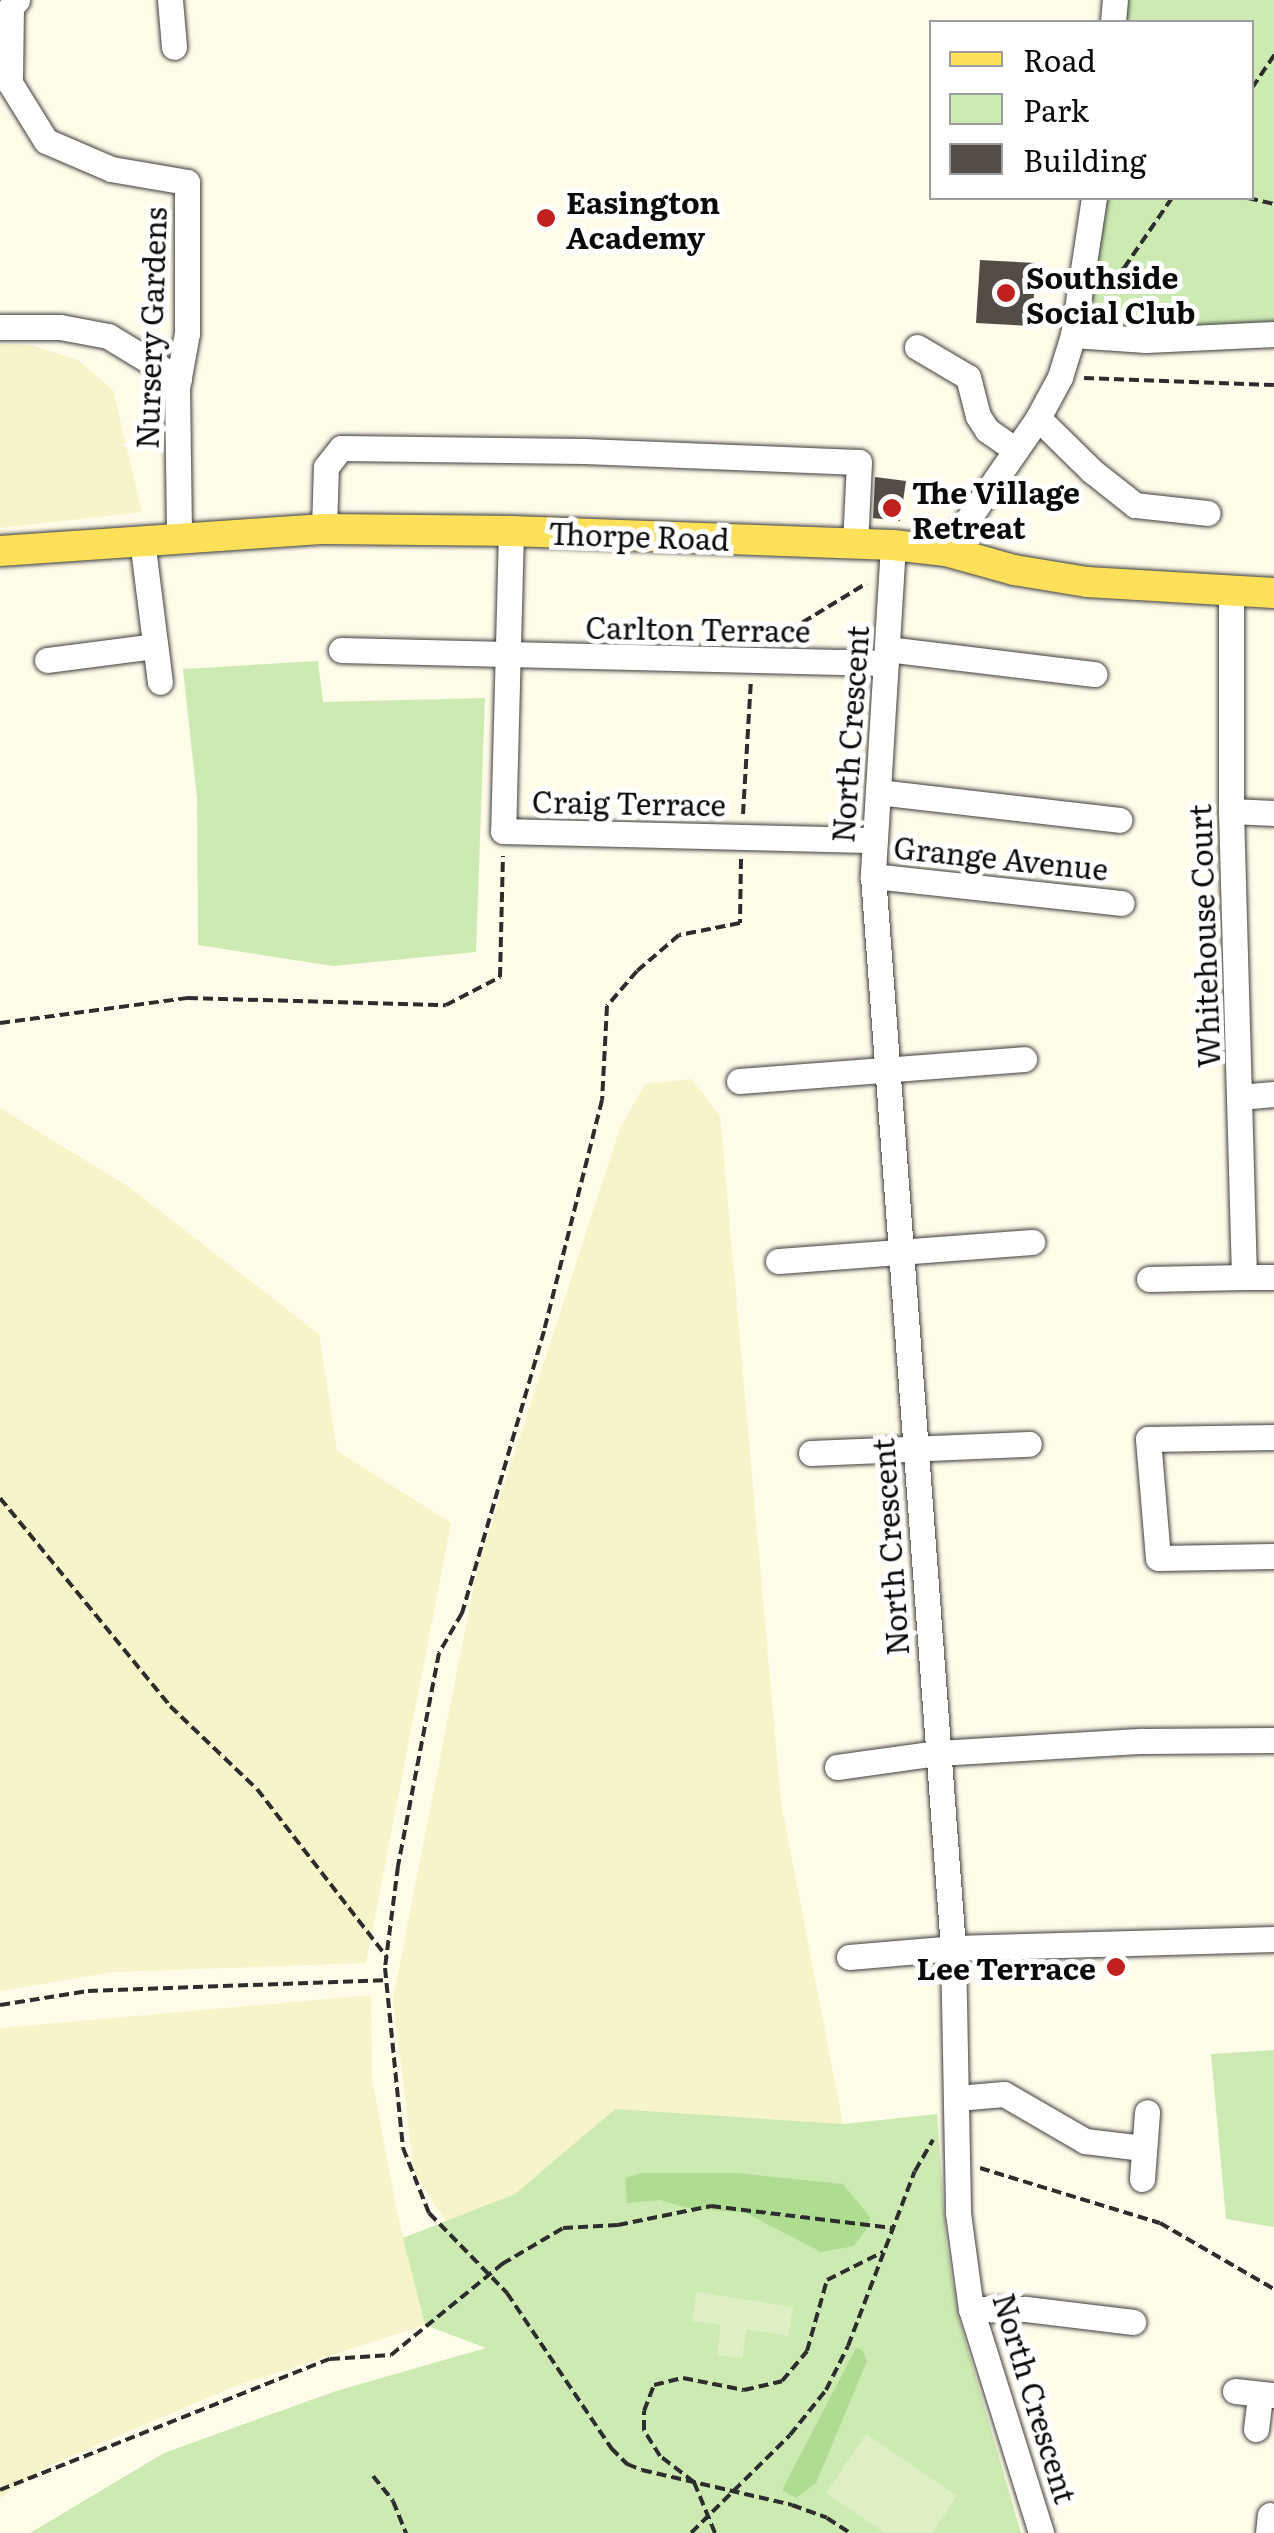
<!DOCTYPE html>
<html>
<head>
<meta charset="utf-8">
<style>
  body { margin:0 }
  #map { position:relative; width:1274px; height:2533px; overflow:hidden; background:#fffce9; font-family:Literata,serif }
  div>[style] { position:absolute }
  [style*='--x'] { left:calc(var(--x)*1px); top:calc(var(--y)*1px); width:calc(var(--w)*1px); rotate:calc(var(--a)*1deg) }
  .farmland>* { inset:0; background:#f6f4c8 }
  .green>* { inset:0; background:#cceab2 }
  .forest>* { inset:0; background:#aedc90 }
  .pitch>* { inset:0; background:#dff1c4 }
  .building>* { inset:0; background:#544d47 }
  .path>* { height:4px; margin-top:-2px; transform-origin:0; background:repeating-linear-gradient(90deg,#2d2d2d 0 10px,transparent 0 15px) }
  .roads { filter:drop-shadow(0 0 2px #3e3e3e) drop-shadow(0 0 2px #3e3e3e) }
  .minor>* { height:25px; margin:-12.5px; padding:0 12.5px; transform-origin:12.5px; border-radius:12.5px; background:#fff }
  .major>* { height:30px; margin:-15px; padding:0 15px; transform-origin:15px; border-radius:15px; background:#ffe059 }
  .dots>* { width:28px; height:28px; translate:-50% -50%; box-sizing:border-box; border:5px solid #fff; border-radius:50% }
  span { translate:-50% -50%; white-space:nowrap; text-align:center; line-height:1.15; -webkit-text-stroke:10px #fff; paint-order:stroke }
  .poi-label { font-size:30px; color:#0b0b0b; font-weight:700 }
  .left { translate:0 -50%; text-align:left }
  .right { translate:-100% -50%; text-align:right }
  .street-label { font-size:30px; color:#0b0b0b }
  .legend { position:absolute; left:929px; top:20px; width:325px; height:180px; box-sizing:border-box; background:#fff; border:2px solid #9d9d9d; margin:0; padding:12px 18px; list-style:none; font-size:30px; color:#0b0b0b }
  .legend li { display:flex; align-items:center; gap:20px; height:50px }
  .legend b { width:50px; border:2px solid #9d9d9d }
</style>
</head>
<body>
<div id="map">
  <div class="farmland">
    <div style="clip-path:polygon(0 344px,31px 345px,78px 360px,113px 390px,142px 512px,0 528px)"></div>
    <div style="clip-path:polygon(691px 1079px,720px 1115px,781px 1803px,843px 2124px,615px 2109px,515px 2194px,446px 2222px,414px 2172px,393px 1999px,477px 1569px,620px 1128px,645px 1084px)"></div>
    <div style="clip-path:polygon(0 1108px,129px 1187px,319px 1334px,337px 1451px,451px 1523px,366px 1963px,112px 1972px,0 1991px)"></div>
    <div style="clip-path:polygon(371px 1995px,372px 2078px,396px 2208px,425px 2325px,235px 2386px,48px 2466px,0 2498px,0 2028px)"></div>
  </div>
  <div class="green">
    <div style="clip-path:polygon(1115px 0,1274px 0,1274px 334px,1073px 335px,1094px 198px,1252px 198px,1252px 22px,1113px 22px)"></div>
    <div style="clip-path:polygon(318px 661px,323px 702px,485px 698px,476px 952px,333px 966px,198px 945px,197px 798px,183px 669px)"></div>
    <div style="clip-path:polygon(1274px 2050px,1274px 2227px,1226px 2219px,1211px 2054px)"></div>
    <div style="clip-path:polygon(615px 2109px,843px 2124px,937px 2114px,946px 2241px,958px 2316px,1021px 2533px,30px 2533px,164px 2453px,336px 2391px,486px 2348px,425px 2325px,403px 2238px,515px 2194px)"></div>
  </div>
  <div class="forest">
    <div style="clip-path:polygon(641px 2173px,735px 2173px,843px 2184px,870px 2217px,869px 2225px,854px 2246px,821px 2252px,746px 2213px,688px 2208px,660px 2200px,627px 2203px,625px 2178px)"></div>
    <div style="clip-path:polygon(856px 2348px,862px 2350px,867px 2361px,816px 2483px,796px 2498px,782px 2490px)"></div>
  </div>
  <div class="pitch">
    <div style="clip-path:polygon(697px 2292px,793px 2307px,788px 2336px,747px 2329px,742px 2358px,717px 2355px,721px 2325px,692px 2321px)"></div>
    <div style="clip-path:polygon(866px 2434px,957px 2496px,932px 2533px,885px 2533px,826px 2493px)"></div>
  </div>
  <div class="building">
    <div style="clip-path:polygon(980px 260px,1036px 263px,1032px 326px,976px 323px)"></div>
    <div style="clip-path:polygon(875px 477px,906px 481px,900px 521px,873px 518px)"></div>
  </div>
  <div class="path">
    <div style="--x:1252;--y:88;--w:40;--a:-56"></div>
    <div style="--x:1248;--y:198;--w:27;--a:13"></div>
    <div style="--x:1106;--y:284;--w:24;--a:-42"></div>
    <div style="--x:1124;--y:268;--w:85;--a:-55.6"></div>
    <div style="--x:1084;--y:378;--w:190;--a:2.1"></div>
    <div style="--x:777;--y:638;--w:105;--a:-31.4"></div>
    <div style="--x:743;--y:814;--w:133;--a:-86.6"></div>
    <div style="--x:741;--y:859;--w:64;--a:90.9"></div>
    <div style="--x:740;--y:923;--w:62;--a:168.9"></div>
    <div style="--x:679;--y:935;--w:55;--a:139.4"></div>
    <div style="--x:637;--y:971;--w:46;--a:130.6"></div>
    <div style="--x:607;--y:1006;--w:94;--a:93"></div>
    <div style="--x:602;--y:1100;--w:238;--a:104.1"></div>
    <div style="--x:544;--y:1331;--w:294;--a:106.2"></div>
    <div style="--x:462;--y:1613;--w:46;--a:119.9"></div>
    <div style="--x:439;--y:1653;--w:217;--a:100.9"></div>
    <div style="--x:398;--y:1866;--w:103;--a:97.3"></div>
    <div style="--x:385;--y:1968;--w:181;--a:84.3"></div>
    <div style="--x:403;--y:2148;--w:70;--a:68.2"></div>
    <div style="--x:429;--y:2213;--w:112;--a:45.7"></div>
    <div style="--x:507;--y:2293;--w:187;--a:56.1"></div>
    <div style="--x:611;--y:2448;--w:23;--a:45"></div>
    <div style="--x:627;--y:2464;--w:16;--a:22"></div>
    <div style="--x:642;--y:2470;--w:154;--a:13.1"></div>
    <div style="--x:792;--y:2505;--w:37;--a:20"></div>
    <div style="--x:827;--y:2518;--w:27;--a:33"></div>
    <div style="--x:0;--y:1023;--w:190;--a:-7.6"></div>
    <div style="--x:188;--y:998;--w:258;--a:1.6"></div>
    <div style="--x:446;--y:1005;--w:61;--a:-27.4"></div>
    <div style="--x:500;--y:977;--w:121;--a:-88.6"></div>
    <div style="--x:0;--y:1498;--w:269;--a:50.7"></div>
    <div style="--x:170;--y:1706;--w:120;--a:43.7"></div>
    <div style="--x:257;--y:1789;--w:212;--a:52.3"></div>
    <div style="--x:0;--y:2005;--w:89;--a:-9"></div>
    <div style="--x:88;--y:1991;--w:296;--a:-2.1"></div>
    <div style="--x:980;--y:2168;--w:188;--a:17"></div>
    <div style="--x:1160;--y:2223;--w:132;--a:30.1"></div>
    <div style="--x:373;--y:2476;--w:32;--a:51"></div>
    <div style="--x:393;--y:2501;--w:35;--a:68"></div>
    <div style="--x:0;--y:2490;--w:355;--a:-21.7"></div>
    <div style="--x:330;--y:2359;--w:61;--a:-3.8"></div>
    <div style="--x:391;--y:2355;--w:144;--a:-39.3"></div>
    <div style="--x:502;--y:2264;--w:71;--a:-30.5"></div>
    <div style="--x:563;--y:2228;--w:55;--a:-3.1"></div>
    <div style="--x:618;--y:2225;--w:95;--a:-11.5"></div>
    <div style="--x:711;--y:2206;--w:183;--a:6.9"></div>
    <div style="--x:691;--y:2533;--w:139;--a:-44.7"></div>
    <div style="--x:790;--y:2435;--w:58;--a:-51.3"></div>
    <div style="--x:826;--y:2390;--w:49;--a:-63.4"></div>
    <div style="--x:848;--y:2346;--w:187;--a:-69.1"></div>
    <div style="--x:915;--y:2171;--w:36;--a:-60"></div>
    <div style="--x:715;--y:2533;--w:55;--a:-112.4"></div>
    <div style="--x:694;--y:2482;--w:43;--a:-142.6"></div>
    <div style="--x:660;--y:2456;--w:31;--a:-122"></div>
    <div style="--x:644;--y:2430;--w:19;--a:-90"></div>
    <div style="--x:644;--y:2411;--w:28;--a:-69"></div>
    <div style="--x:654;--y:2385;--w:30;--a:-14"></div>
    <div style="--x:683;--y:2378;--w:62;--a:11.1"></div>
    <div style="--x:744;--y:2390;--w:39;--a:-13"></div>
    <div style="--x:782;--y:2381;--w:39;--a:-50"></div>
    <div style="--x:807;--y:2351;--w:74;--a:-74.3"></div>
    <div style="--x:827;--y:2280;--w:63;--a:-26.6"></div>
  </div>
  <div class="roads">
    <div class="minor">
      <div style="--x:17;--y:0;--w:9;--a:131"></div>
      <div style="--x:11;--y:7;--w:76;--a:90.8"></div>
      <div style="--x:10;--y:83;--w:68;--a:58.2"></div>
      <div style="--x:46;--y:141;--w:71;--a:23.3"></div>
      <div style="--x:111;--y:169;--w:77;--a:9.7"></div>
      <div style="--x:187;--y:182;--w:151;--a:90"></div>
      <div style="--x:187;--y:333;--w:56;--a:100.3"></div>
      <div style="--x:177;--y:388;--w:149;--a:89.2"></div>
      <div style="--x:170;--y:0;--w:47;--a:85.1"></div>
      <div style="--x:1113;--y:22;--w:22;--a:-85"></div>
      <div style="--x:0;--y:327;--w:60;--a:0"></div>
      <div style="--x:60;--y:327;--w:49;--a:10.6"></div>
      <div style="--x:108;--y:336;--w:83;--a:31.2"></div>
      <div style="--x:1073;--y:335;--w:73;--a:3.9"></div>
      <div style="--x:1146;--y:340;--w:128;--a:-2.7"></div>
      <div style="--x:917;--y:347;--w:59;--a:30.5"></div>
      <div style="--x:968;--y:377;--w:40;--a:75.6"></div>
      <div style="--x:978;--y:416;--w:17;--a:57"></div>
      <div style="--x:987;--y:430;--w:35;--a:35"></div>
      <div style="--x:1038;--y:418;--w:76;--a:44.5"></div>
      <div style="--x:1092;--y:471;--w:55;--a:38.3"></div>
      <div style="--x:1135;--y:505;--w:73;--a:6.3"></div>
      <div style="--x:324;--y:529;--w:62;--a:-88.2"></div>
      <div style="--x:326;--y:467;--w:24;--a:-52"></div>
      <div style="--x:341;--y:448;--w:243;--a:0.7"></div>
      <div style="--x:584;--y:451;--w:275;--a:2.3"></div>
      <div style="--x:859;--y:462;--w:81;--a:92.8"></div>
      <div style="--x:511;--y:531;--w:300;--a:91.5"></div>
      <div style="--x:503;--y:831;--w:372;--a:1.4"></div>
      <div style="--x:142;--y:540;--w:143;--a:82.8"></div>
      <div style="--x:893;--y:545;--w:332;--a:93.5"></div>
      <div style="--x:873;--y:876;--w:1075;--a:85.73"></div>
      <div style="--x:953;--y:1948;--w:265;--a:88.9"></div>
      <div style="--x:958;--y:2213;--w:97;--a:82.3"></div>
      <div style="--x:971;--y:2309;--w:235;--a:72.6"></div>
      <div style="--x:946;--y:551;--w:162;--a:-55.3"></div>
      <div style="--x:1038;--y:418;--w:47;--a:-61.8"></div>
      <div style="--x:1060;--y:377;--w:44;--a:-72.8"></div>
      <div style="--x:1073;--y:335;--w:139;--a:-81.3"></div>
      <div style="--x:887;--y:649;--w:209;--a:6.9"></div>
      <div style="--x:341;--y:650;--w:545;--a:1.37"></div>
      <div style="--x:47;--y:660;--w:109;--a:-7.4"></div>
      <div style="--x:878;--y:792;--w:243;--a:6.6"></div>
      <div style="--x:1231;--y:811;--w:43;--a:2.7"></div>
      <div style="--x:873;--y:876;--w:250;--a:6.2"></div>
      <div style="--x:739;--y:1081;--w:286;--a:-4.4"></div>
      <div style="--x:1239;--y:1097;--w:35;--a:-5"></div>
      <div style="--x:778;--y:1261;--w:255;--a:-4.3"></div>
      <div style="--x:1244;--y:1277;--w:30;--a:0"></div>
      <div style="--x:1149;--y:1279;--w:95;--a:-1.2"></div>
      <div style="--x:1244;--y:1277;--w:466;--a:-91.6"></div>
      <div style="--x:1231;--y:811;--w:219;--a:-90"></div>
      <div style="--x:1274;--y:1437;--w:126;--a:179.1"></div>
      <div style="--x:1148;--y:1439;--w:119;--a:85.2"></div>
      <div style="--x:1158;--y:1558;--w:116;--a:-1"></div>
      <div style="--x:811;--y:1453;--w:218;--a:-2.4"></div>
      <div style="--x:837;--y:1767;--w:102;--a:-7.9"></div>
      <div style="--x:938;--y:1753;--w:205;--a:-3.4"></div>
      <div style="--x:1143;--y:1741;--w:131;--a:-0.4"></div>
      <div style="--x:849;--y:1957;--w:104;--a:-4.9"></div>
      <div style="--x:953;--y:1948;--w:321;--a:-1.6"></div>
      <div style="--x:957;--y:2098;--w:47;--a:-4.9"></div>
      <div style="--x:1004;--y:2094;--w:94;--a:30.1"></div>
      <div style="--x:1085;--y:2141;--w:58;--a:6.9"></div>
      <div style="--x:1142;--y:2179;--w:67;--a:-85.7"></div>
      <div style="--x:971;--y:2309;--w:55;--a:0"></div>
      <div style="--x:1026;--y:2309;--w:108;--a:6.9"></div>
      <div style="--x:1235;--y:2391;--w:39;--a:6"></div>
      <div style="--x:1256;--y:2429;--w:35;--a:-83"></div>
      <div style="--x:1268;--y:2533;--w:18;--a:-84"></div>
    </div>
    <div class="major">
      <div style="--x:0;--y:551;--w:325;--a:-3.9"></div>
      <div style="--x:324;--y:529;--w:187;--a:0.6"></div>
      <div style="--x:511;--y:531;--w:382;--a:2.1"></div>
      <div style="--x:893;--y:545;--w:53;--a:6.5"></div>
      <div style="--x:946;--y:551;--w:71;--a:15.6"></div>
      <div style="--x:1014;--y:570;--w:74;--a:9.3"></div>
      <div style="--x:1087;--y:582;--w:187;--a:3.4"></div>
    </div>
  </div>
  <div class="dots">
    <div style="left:546px;top:218px;background:#c0201e"></div>
    <div style="left:1006px;top:293px;background:#c0201e"></div>
    <div style="left:892px;top:508px;background:#c0201e"></div>
    <div style="left:1116px;top:1967px;background:#c0201e"></div>
  </div>
  <div class="poi-label">
    <span class="left" style="left:566px;top:218px">Easington<br>Academy</span>
    <span class="left" style="left:1026px;top:293px">Southside<br>Social Club</span>
    <span class="left" style="left:912px;top:508px">The Village<br>Retreat</span>
    <span class="right" style="left:1096px;top:1967px">Lee Terrace</span>
  </div>
  <div class="street-label">
    <span style="left:150px;top:328px;rotate:-88deg">Nursery Gardens</span>
    <span style="left:639px;top:535px;rotate:2deg">Thorpe Road</span>
    <span style="left:698px;top:628px;rotate:1deg">Carlton Terrace</span>
    <span style="left:849px;top:734px;rotate:-86deg">North Crescent</span>
    <span style="left:629px;top:802px;rotate:1deg">Craig Terrace</span>
    <span style="left:1001px;top:857px;rotate:6deg">Grange Avenue</span>
    <span style="left:1203px;top:936px;rotate:-92deg">Whitehouse Court</span>
    <span style="left:889px;top:1547px;rotate:-94deg">North Crescent</span>
    <span style="left:1036px;top:2398px;rotate:73deg">North Crescent</span>
  </div>
  <ul class="legend">
  <li><b style="height:12px;background:#ffe059"></b>Road</li>
  <li><b style="height:28px;background:#cceab2"></b>Park</li>
  <li><b style="height:28px;background:#544d47"></b>Building</li>
  </ul>
</div>
</body>
</html>
